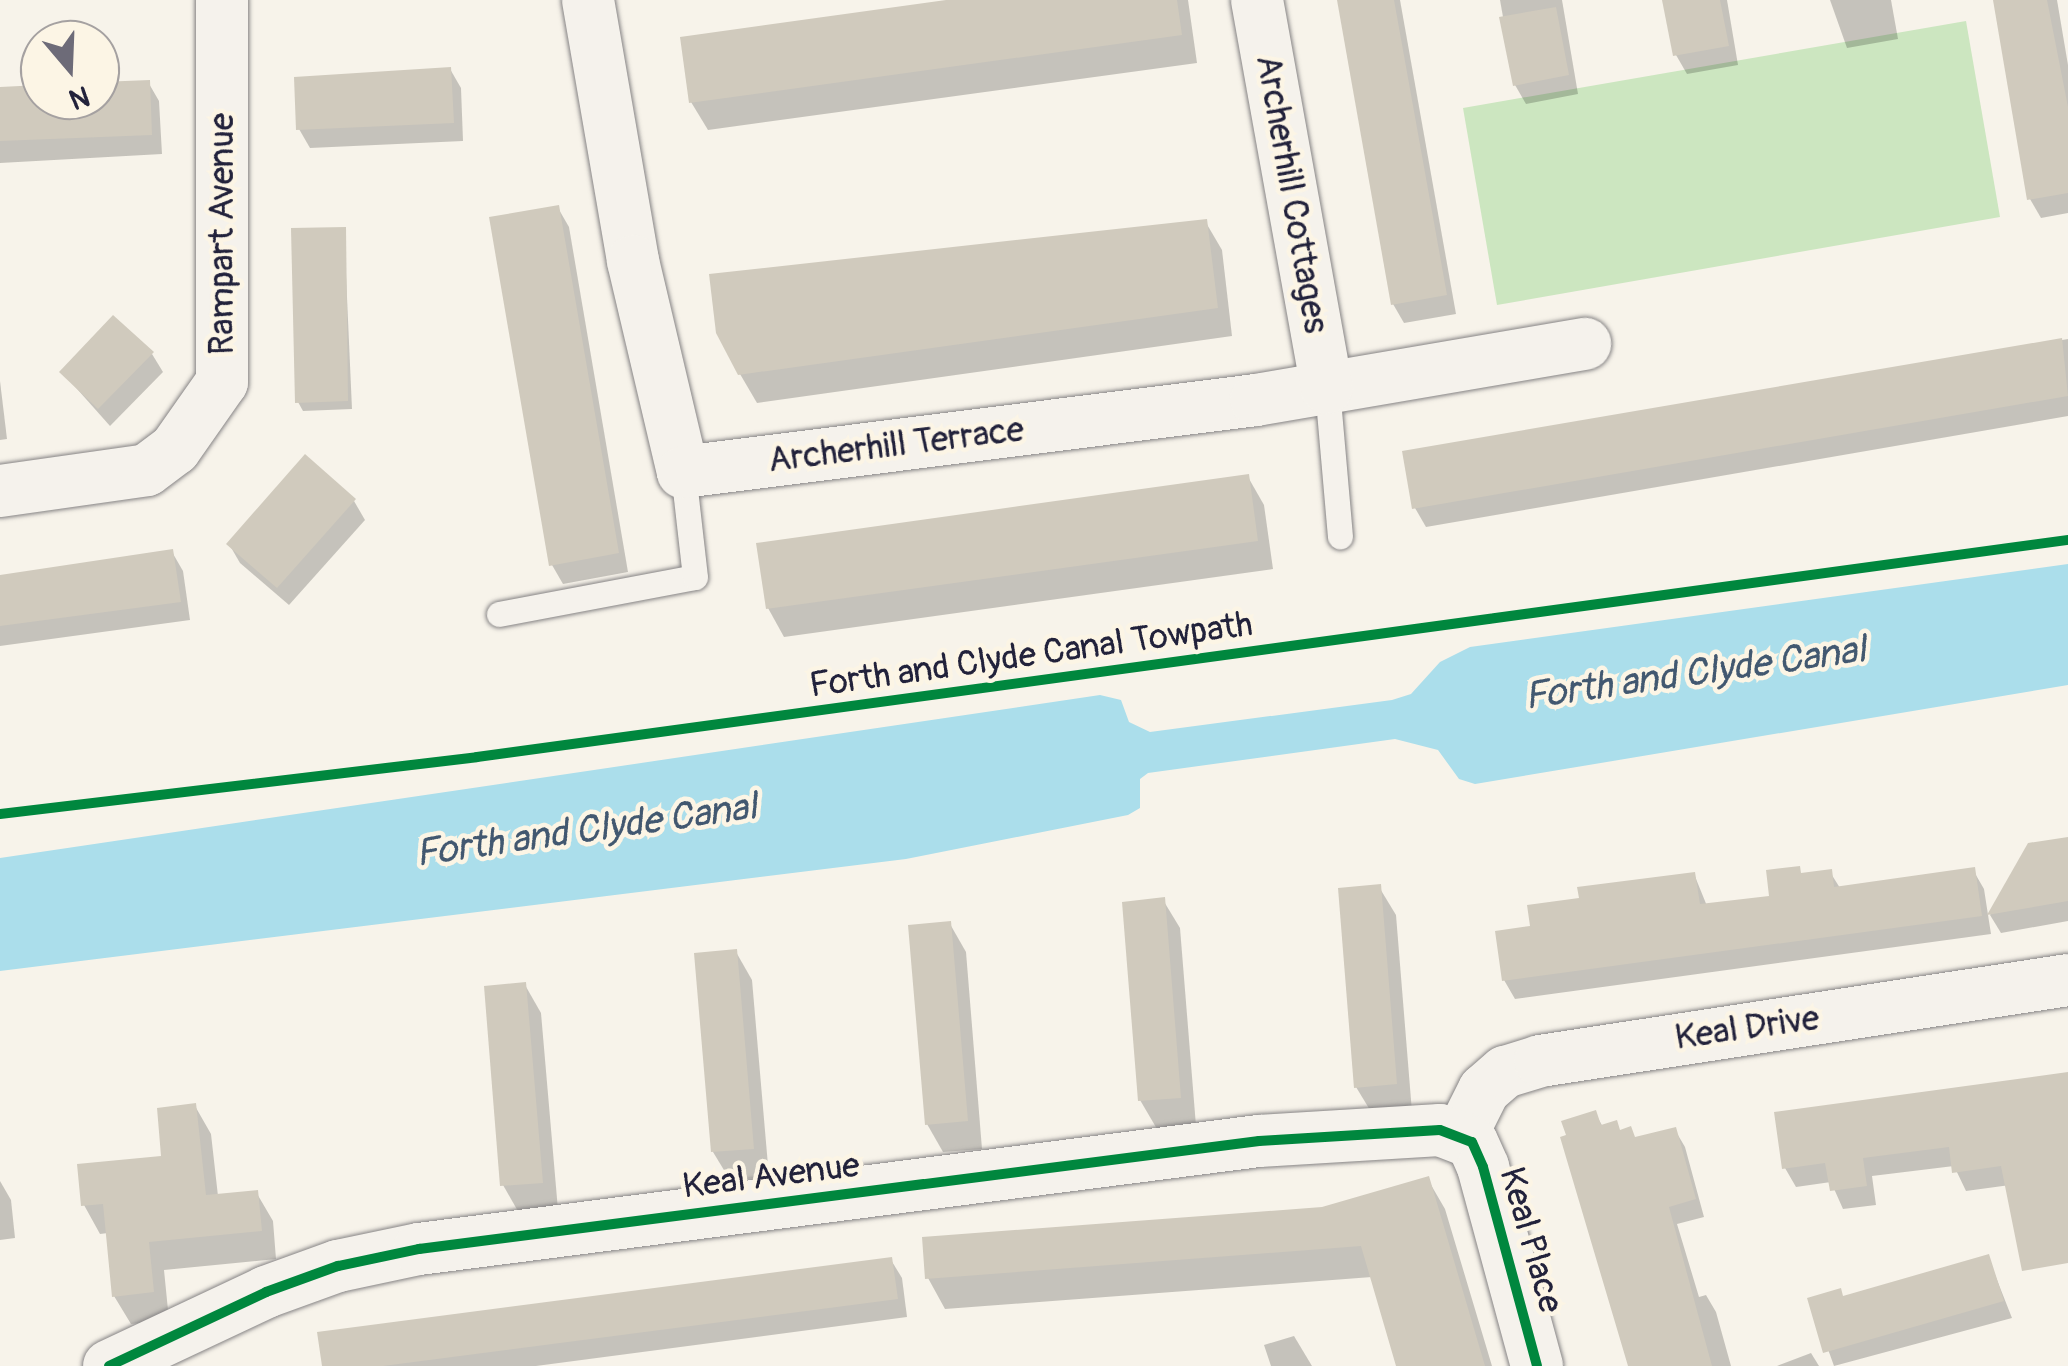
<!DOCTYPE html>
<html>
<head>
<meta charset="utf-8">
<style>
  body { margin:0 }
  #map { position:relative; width:2068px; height:1366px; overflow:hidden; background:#f7f3ea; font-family:Pangolin,sans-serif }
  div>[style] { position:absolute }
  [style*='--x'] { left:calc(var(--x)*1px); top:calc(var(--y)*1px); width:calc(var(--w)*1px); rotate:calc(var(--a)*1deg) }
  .green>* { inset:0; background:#cce6c0 }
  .water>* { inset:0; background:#abdeeb }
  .shadow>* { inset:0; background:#0003 }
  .building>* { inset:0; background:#d0cabd }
  .roads { filter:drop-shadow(0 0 2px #868485) drop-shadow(0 0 2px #868485) }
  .service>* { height:25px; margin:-12.5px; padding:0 12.5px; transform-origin:12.5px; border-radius:12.5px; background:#f5f2ec }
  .minor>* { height:52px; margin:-26px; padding:0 26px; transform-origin:26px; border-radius:26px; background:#f5f2ec }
  .cycleway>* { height:10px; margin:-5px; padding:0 5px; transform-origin:5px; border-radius:5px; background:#00873e }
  span { translate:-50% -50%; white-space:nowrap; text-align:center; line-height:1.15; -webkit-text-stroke:9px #fcf5e5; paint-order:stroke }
  .street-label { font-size:35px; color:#22223b }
  .water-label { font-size:38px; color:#425870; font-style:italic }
  .north { position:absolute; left:20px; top:20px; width:100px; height:100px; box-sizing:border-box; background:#fcf5e5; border:2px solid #a5a1a1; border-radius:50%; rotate:161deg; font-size:28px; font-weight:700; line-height:40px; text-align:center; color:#22223b }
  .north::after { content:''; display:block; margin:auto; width:35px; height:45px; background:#6d6b78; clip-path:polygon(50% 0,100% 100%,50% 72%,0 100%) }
</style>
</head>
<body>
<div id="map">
  <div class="green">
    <div style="clip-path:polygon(1966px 21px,2000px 217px,1497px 305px,1463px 108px)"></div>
  </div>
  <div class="water">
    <div style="clip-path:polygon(2068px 564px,2068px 685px,1475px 784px,1459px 779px,1438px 750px,1395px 739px,1148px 773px,1140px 779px,1140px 808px,1128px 815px,906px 859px,0 971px,0 858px,1100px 695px,1121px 700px,1129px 722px,1150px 732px,1392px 700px,1411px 694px,1440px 662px,1470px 647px)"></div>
  </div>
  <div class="shadow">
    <div style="clip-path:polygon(964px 0,1188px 0,1197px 63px,708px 130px,691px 102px)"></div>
    <div style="clip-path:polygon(1338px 0,1400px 0,1456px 314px,1404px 323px,1393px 304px)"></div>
    <div style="clip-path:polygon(1500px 0,1562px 0,1578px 94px,1526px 104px,1515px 85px)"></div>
    <div style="clip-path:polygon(1666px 0,1727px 0,1738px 65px,1687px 74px,1676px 55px)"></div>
    <div style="clip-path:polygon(1830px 0,1891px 0,1898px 39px,1847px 48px)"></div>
    <div style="clip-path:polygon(1995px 0,2057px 0,2068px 65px,2068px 213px,2041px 218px,2030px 199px)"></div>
    <div style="clip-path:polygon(450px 69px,461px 88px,463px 141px,310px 148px,299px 129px)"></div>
    <div style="clip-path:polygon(148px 82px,159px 101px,162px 154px,0 163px,0 88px,40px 86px,40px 100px,100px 100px,100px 84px)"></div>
    <div style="clip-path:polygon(558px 208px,569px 227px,628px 572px,563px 584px,552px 565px)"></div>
    <div style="clip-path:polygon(1205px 221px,1222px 250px,1232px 336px,757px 403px,740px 374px)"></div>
    <div style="clip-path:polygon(344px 230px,352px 409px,303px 411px,298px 402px)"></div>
    <div style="clip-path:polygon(2068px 339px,2068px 416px,1426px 527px,1415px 508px,1405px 453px)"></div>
    <div style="clip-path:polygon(152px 354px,163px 372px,110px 426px,62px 372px)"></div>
    <div style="clip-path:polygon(0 381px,7px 439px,0 440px)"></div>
    <div style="clip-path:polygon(1248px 477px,1264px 505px,1273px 569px,784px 637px,768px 608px)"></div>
    <div style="clip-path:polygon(354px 501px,365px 520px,289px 605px,240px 563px,229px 544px)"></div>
    <div style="clip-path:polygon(172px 552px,183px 571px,190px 620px,0 646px,0 576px)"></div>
    <div style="clip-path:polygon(2068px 838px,2068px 921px,2001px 933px,1990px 915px,2030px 845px)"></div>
    <div style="clip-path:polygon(1798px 868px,1802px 876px,1830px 872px,1840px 888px,1973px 870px,1984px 889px,1991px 934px,1515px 999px,1504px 980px,1532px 928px,1582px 900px,1694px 874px,1707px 906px,1772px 898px)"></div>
    <div style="clip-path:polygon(1379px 887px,1396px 915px,1412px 1112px,1373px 1115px,1356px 1087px)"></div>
    <div style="clip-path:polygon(1163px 900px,1180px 928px,1196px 1126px,1157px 1129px,1140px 1100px)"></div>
    <div style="clip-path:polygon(950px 924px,966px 952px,982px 1149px,943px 1152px,927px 1124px)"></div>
    <div style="clip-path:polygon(736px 952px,752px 980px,769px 1177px,730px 1180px,713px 1152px)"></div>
    <div style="clip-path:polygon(525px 985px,541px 1013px,558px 1210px,519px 1213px,503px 1185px)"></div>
    <div style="clip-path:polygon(2068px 1074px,2068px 1177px,1966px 1191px,1954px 1166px,1872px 1176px,1876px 1205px,1843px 1209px,1831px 1182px,1796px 1187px,1785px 1168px)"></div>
    <div style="clip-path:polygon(195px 1106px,211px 1134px,218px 1196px,256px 1192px,273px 1221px,276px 1259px,164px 1270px,169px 1320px,131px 1324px,114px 1296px,108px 1233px,100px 1234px,84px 1205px,164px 1158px)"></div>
    <div style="clip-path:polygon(1595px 1113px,1603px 1127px,1636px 1139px,1675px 1130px,1685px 1147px,1704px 1217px,1677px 1224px,1699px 1297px,1706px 1295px,1716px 1312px,1731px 1366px,1631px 1366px)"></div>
    <div style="clip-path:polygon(1427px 1178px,1445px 1209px,1492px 1366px,1399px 1366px,1372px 1277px,945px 1309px,928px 1278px,1323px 1210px)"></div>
    <div style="clip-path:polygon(0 1181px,11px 1200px,15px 1238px,0 1240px)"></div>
    <div style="clip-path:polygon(1988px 1257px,2012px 1318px,1834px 1366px,1810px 1299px,1844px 1298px)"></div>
    <div style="clip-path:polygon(891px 1260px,902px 1278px,907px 1317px,536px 1366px,325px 1366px)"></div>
    <div style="clip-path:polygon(1294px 1336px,1312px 1366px,1271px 1366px,1264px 1345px)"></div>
    <div style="clip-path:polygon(1811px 1353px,1819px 1366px,1777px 1366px)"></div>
  </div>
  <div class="building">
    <div style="clip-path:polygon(946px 0,1177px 0,1182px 35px,689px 103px,680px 37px)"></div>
    <div style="clip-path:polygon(1337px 0,1394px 0,1447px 295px,1391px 305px)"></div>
    <div style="clip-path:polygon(1662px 0,1720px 0,1729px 46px,1673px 56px)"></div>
    <div style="clip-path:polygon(1993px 0,2047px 0,2068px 107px,2068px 193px,2027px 200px)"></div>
    <div style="clip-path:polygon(1556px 7px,1569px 75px,1513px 86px,1499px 17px)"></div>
    <div style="clip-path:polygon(451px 67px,454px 123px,296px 130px,294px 77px)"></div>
    <div style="clip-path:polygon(150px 80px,152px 135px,0 141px,0 87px,40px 85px,40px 100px,100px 100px,100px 82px)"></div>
    <div style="clip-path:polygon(559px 205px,619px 553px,549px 566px,489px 217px)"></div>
    <div style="clip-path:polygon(1207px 219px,1218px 308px,738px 375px,716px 333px,709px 274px)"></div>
    <div style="clip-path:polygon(346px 227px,348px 401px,295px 403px,291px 228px)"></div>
    <div style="clip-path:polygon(113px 315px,154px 352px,98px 409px,59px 372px)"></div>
    <div style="clip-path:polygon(2062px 338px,2068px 396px,1412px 509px,1402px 451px)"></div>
    <div style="clip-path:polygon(305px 454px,356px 499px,277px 588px,226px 544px)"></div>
    <div style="clip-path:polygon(1249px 474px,1258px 541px,766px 609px,756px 543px)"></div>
    <div style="clip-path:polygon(173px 549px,181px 602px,0 626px,0 575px)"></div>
    <div style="clip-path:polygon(2068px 837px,2068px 901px,1987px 915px,2028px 843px)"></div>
    <div style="clip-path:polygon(1800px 866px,1801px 873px,1832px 869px,1834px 887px,1975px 867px,1982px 916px,1502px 981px,1495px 931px,1530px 926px,1527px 905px,1579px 898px,1577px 887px,1695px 872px,1700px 904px,1769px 896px,1766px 870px)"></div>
    <div style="clip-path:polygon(1381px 884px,1397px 1084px,1354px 1088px,1338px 888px)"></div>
    <div style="clip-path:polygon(1165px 897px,1181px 1098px,1138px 1101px,1122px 902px)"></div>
    <div style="clip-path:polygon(951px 921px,968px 1121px,925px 1125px,908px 925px)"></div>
    <div style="clip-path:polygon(737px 949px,754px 1149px,711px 1152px,694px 953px)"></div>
    <div style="clip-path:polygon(526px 982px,543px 1183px,500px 1186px,484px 986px)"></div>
    <div style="clip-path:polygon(2068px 1072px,2068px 1263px,2022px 1271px,2001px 1166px,1952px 1173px,1949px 1147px,1863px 1158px,1867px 1186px,1830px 1191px,1825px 1163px,1782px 1169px,1774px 1112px)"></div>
    <div style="clip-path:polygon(196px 1103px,206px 1195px,258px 1190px,262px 1231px,149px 1242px,154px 1292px,112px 1297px,103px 1204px,81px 1206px,77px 1164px,161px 1156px,157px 1108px)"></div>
    <div style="clip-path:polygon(1596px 1110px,1601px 1125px,1617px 1120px,1620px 1130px,1631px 1126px,1635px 1137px,1676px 1127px,1696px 1199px,1669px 1207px,1712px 1366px,1628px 1366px,1560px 1137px,1566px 1135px,1561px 1121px)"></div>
    <div style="clip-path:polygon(1429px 1176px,1485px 1366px,1396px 1366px,1361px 1246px,925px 1279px,922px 1237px,1322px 1207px)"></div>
    <div style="clip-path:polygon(1989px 1254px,2004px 1301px,1823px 1353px,1807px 1298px,1841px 1288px,1843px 1296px)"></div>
    <div style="clip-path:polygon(892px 1257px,898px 1299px,383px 1366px,322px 1366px,317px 1332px)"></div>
  </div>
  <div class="roads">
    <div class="service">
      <div style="--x:1327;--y:388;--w:149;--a:85"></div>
      <div style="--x:499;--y:614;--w:199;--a:-10.7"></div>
      <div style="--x:695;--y:577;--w:106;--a:-96.5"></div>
    </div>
    <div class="minor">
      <div style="--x:588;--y:0;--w:265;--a:80.2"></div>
      <div style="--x:633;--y:261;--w:217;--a:76.7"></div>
      <div style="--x:683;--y:472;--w:578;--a:-7.16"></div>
      <div style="--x:1256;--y:400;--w:334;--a:-9.7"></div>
      <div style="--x:1257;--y:0;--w:394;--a:79.8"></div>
      <div style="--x:0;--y:491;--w:148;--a:-8.1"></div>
      <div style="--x:147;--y:470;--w:35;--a:-37"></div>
      <div style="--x:175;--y:449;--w:82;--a:-55"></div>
      <div style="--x:222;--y:382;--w:382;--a:-90"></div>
      <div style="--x:1462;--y:1134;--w:49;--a:-63.4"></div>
      <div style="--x:1484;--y:1090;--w:28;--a:-41"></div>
      <div style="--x:1505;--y:1072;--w:37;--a:-17"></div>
      <div style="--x:1540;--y:1061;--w:534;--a:-8.72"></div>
      <div style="--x:109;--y:1366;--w:174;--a:-25.2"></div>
      <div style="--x:266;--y:1292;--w:77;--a:-19.9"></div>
      <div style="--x:338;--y:1266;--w:83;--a:-11.9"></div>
      <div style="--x:419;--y:1249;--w:847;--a:-7.33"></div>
      <div style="--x:1259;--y:1141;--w:181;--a:-3.5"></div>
      <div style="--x:1440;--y:1130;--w:34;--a:21"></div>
      <div style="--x:1472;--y:1142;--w:27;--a:66"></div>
      <div style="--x:1483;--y:1167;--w:206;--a:74.8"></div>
    </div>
  </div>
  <div class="cycleway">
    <div style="--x:0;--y:814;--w:480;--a:-6.8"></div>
    <div style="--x:477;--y:757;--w:1606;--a:-7.77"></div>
    <div style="--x:109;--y:1366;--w:174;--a:-25.2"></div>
    <div style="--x:266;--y:1292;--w:77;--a:-19.9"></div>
    <div style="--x:338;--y:1266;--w:83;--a:-11.9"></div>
    <div style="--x:419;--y:1249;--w:847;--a:-7.33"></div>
    <div style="--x:1259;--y:1141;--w:181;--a:-3.5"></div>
    <div style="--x:1440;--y:1130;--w:34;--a:21"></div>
    <div style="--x:1472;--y:1142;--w:27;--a:66"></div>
    <div style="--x:1483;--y:1167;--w:206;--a:74.8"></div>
  </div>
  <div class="street-label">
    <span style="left:1292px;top:194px;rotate:80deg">Archerhill Cottages</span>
    <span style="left:222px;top:234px;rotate:-90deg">Rampart Avenue</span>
    <span style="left:896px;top:445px;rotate:-7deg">Archerhill Terrace</span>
    <span style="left:1031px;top:655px;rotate:-8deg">Forth and Clyde Canal Towpath</span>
    <span style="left:1747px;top:1028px;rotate:-8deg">Keal Drive</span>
    <span style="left:771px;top:1176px;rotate:-7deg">Keal Avenue</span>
    <span style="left:1531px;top:1240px;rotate:74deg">Keal Place</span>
  </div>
  <div class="water-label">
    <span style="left:1695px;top:674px;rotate:-8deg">Forth and Clyde Canal</span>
    <span style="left:586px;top:831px;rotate:-8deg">Forth and Clyde Canal</span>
  </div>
  <div class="north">N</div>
</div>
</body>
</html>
